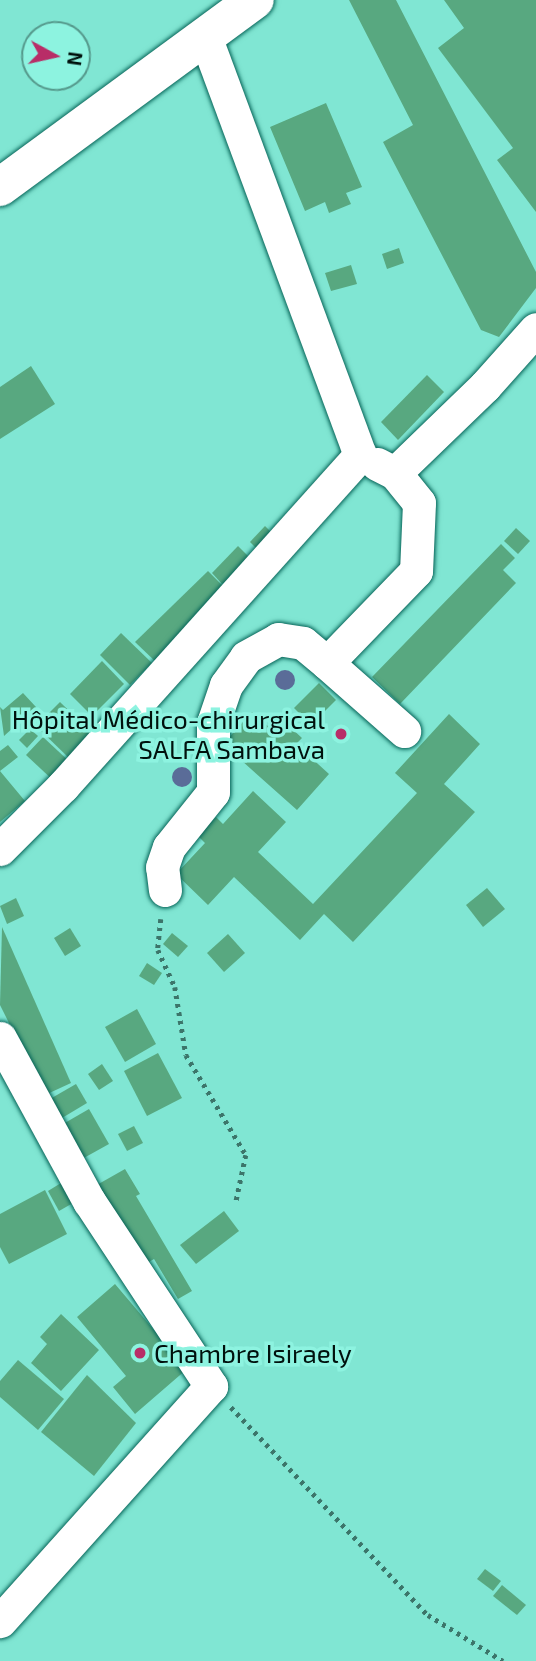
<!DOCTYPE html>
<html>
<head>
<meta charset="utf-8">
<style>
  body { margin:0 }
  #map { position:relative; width:536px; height:1661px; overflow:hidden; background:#80e6d3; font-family:"Exo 2",sans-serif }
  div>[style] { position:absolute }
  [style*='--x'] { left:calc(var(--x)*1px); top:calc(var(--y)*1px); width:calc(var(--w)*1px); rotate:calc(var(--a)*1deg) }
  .building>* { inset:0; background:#58a880 }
  .path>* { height:4.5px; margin-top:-2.25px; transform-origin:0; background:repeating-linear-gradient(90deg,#3c756a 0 3.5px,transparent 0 8.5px) }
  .roads { filter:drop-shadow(0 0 2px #066458) drop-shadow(0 0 2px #066458) }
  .minor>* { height:33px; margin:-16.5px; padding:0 16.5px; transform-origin:16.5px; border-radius:16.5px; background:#fff }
  .major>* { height:38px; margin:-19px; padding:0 19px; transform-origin:19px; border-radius:19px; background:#fff }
  .trees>* { width:20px; height:20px; margin:-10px; border-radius:50%; background:#5a6c98 }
  .dots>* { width:19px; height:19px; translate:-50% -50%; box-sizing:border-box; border:4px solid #8df3e0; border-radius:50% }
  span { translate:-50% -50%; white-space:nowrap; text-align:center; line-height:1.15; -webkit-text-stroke:7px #8df3e0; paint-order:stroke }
  .poi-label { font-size:26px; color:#00110d }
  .right { translate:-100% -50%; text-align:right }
  .left { translate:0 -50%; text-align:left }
  .north { position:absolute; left:21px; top:21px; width:70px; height:70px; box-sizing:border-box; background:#8df3e0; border:2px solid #55998c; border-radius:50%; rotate:98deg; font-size:19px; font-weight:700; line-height:28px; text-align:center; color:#00110d }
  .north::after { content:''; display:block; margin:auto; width:24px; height:32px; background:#b82d67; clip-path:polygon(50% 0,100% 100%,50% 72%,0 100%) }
</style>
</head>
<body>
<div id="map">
  <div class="building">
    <div style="clip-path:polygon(349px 0,396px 0,536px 272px,536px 288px,499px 337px,481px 330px,383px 142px,413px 125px)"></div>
    <div style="clip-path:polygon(444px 0,536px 0,536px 212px,497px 160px,513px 148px,438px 48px,464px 28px)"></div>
    <div style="clip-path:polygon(326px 103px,362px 187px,346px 193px,351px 204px,329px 213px,325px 202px,305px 211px,270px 127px)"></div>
    <div style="clip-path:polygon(399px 248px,404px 263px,387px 269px,382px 254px)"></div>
    <div style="clip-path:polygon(351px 265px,357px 284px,331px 291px,325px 273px)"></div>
    <div style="clip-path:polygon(31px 366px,55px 404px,0 439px,0 387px)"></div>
    <div style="clip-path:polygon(427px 375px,444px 392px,398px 440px,381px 422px)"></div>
    <div style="clip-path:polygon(265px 526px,277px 538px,262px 554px,250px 542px)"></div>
    <div style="clip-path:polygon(516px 528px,530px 541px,518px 554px,504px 541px)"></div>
    <div style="clip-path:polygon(501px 544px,515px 558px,503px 570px,516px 583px,400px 704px,372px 677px)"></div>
    <div style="clip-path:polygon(238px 546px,256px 564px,222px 584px,212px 573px)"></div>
    <div style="clip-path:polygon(208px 571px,231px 594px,158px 664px,135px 642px)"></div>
    <div style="clip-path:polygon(121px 633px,152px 663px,130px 685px,100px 655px)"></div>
    <div style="clip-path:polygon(102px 661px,124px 684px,92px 716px,70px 694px)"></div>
    <div style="clip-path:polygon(319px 683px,336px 700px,311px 725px,294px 708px)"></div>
    <div style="clip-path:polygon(23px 693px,36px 707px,4px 736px,0 707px,3px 710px)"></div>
    <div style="clip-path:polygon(60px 702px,95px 736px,71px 760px,36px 726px)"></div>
    <div style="clip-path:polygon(252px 712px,279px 736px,289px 726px,302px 738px,296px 744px,329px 774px,297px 810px,223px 744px)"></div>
    <div style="clip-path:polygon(449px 714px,480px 744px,444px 784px,475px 812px,353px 942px,324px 914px,300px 940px,234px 877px,208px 905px,176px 874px,205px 843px,198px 836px,216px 817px,223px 824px,253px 791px,286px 822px,258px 852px,313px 904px,417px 793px,395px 773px)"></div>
    <div style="clip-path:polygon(30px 729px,38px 736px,27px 748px,19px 740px)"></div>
    <div style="clip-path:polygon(43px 737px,72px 764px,56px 783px,26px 755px)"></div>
    <div style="clip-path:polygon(8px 745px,18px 757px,0 771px,25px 801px,0 822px,0 751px)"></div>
    <div style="clip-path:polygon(487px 888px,505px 909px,483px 927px,466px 905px)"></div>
    <div style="clip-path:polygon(16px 898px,24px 916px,7px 924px,0 906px)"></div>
    <div style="clip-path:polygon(2px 927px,71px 1083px,45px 1095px,0 1005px)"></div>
    <div style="clip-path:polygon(70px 928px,81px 946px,65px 956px,54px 938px)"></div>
    <div style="clip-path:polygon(172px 933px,188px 946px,178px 957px,163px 944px)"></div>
    <div style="clip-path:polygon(228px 934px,245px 953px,224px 972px,207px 953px)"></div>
    <div style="clip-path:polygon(147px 963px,162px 973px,154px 985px,139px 976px)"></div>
    <div style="clip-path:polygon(137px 1009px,156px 1044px,125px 1062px,105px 1027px)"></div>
    <div style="clip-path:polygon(158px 1053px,182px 1098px,147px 1116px,124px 1071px)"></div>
    <div style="clip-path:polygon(102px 1064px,113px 1081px,99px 1090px,88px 1074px)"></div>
    <div style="clip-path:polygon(76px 1084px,87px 1103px,62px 1118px,50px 1099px)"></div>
    <div style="clip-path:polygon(89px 1109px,109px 1144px,82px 1159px,63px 1124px)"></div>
    <div style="clip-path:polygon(134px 1126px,143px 1143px,127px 1151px,118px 1134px)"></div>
    <div style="clip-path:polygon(125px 1169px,140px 1194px,136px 1196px,192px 1291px,178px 1299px,154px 1259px,142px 1266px,95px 1186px)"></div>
    <div style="clip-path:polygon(61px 1183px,73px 1203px,59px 1211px,48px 1191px)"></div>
    <div style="clip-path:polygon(45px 1190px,67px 1234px,9px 1264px,0 1247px,0 1214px)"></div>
    <div style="clip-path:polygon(224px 1211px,239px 1231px,196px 1264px,180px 1245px)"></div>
    <div style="clip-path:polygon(115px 1284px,187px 1369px,135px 1414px,113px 1387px,126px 1376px,77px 1317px)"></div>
    <div style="clip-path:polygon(61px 1314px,99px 1350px,61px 1391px,31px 1363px,47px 1344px,40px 1337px)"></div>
    <div style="clip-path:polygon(18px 1360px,64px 1399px,38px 1430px,0 1397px,0 1381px)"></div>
    <div style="clip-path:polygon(87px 1375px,136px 1423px,94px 1476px,41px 1432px)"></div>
    <div style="clip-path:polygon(485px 1569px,501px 1581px,493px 1591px,477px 1579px)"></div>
    <div style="clip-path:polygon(502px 1585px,526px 1605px,517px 1615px,493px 1596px)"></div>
  </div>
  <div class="path">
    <div style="--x:161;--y:919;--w:31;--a:96"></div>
    <div style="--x:158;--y:950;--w:41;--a:65.3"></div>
    <div style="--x:175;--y:987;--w:69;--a:80.8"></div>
    <div style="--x:186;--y:1055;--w:117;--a:59"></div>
    <div style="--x:246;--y:1155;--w:48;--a:102"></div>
    <div style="--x:231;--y:1407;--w:286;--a:46.6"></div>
    <div style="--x:428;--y:1615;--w:88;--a:31.5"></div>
  </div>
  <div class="roads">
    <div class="minor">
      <div style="--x:377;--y:464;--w:20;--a:27"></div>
      <div style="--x:395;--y:473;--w:125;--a:-44"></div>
      <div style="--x:485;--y:386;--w:76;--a:-48.2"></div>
      <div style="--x:395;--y:473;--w:38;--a:51"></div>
      <div style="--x:419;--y:503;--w:68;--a:92.5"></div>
      <div style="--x:416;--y:571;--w:128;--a:134.1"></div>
      <div style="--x:327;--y:663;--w:103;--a:41.4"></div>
      <div style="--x:0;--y:849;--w:89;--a:-45"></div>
      <div style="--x:63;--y:786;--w:445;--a:-48.1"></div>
      <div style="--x:360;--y:455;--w:445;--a:-110.3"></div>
      <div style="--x:165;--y:890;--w:23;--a:-97"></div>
      <div style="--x:162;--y:867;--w:21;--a:-71"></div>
      <div style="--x:169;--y:847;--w:70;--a:-51.3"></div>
      <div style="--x:213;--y:792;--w:69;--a:-90"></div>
      <div style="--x:213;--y:723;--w:40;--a:-71.1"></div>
      <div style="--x:226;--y:685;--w:34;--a:-54"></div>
      <div style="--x:246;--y:657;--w:37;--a:-29"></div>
      <div style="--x:278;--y:639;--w:25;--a:9"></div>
      <div style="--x:303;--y:643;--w:31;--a:40"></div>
      <div style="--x:0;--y:1038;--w:186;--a:61.4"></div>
      <div style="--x:89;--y:1201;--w:222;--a:56.6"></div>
      <div style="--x:211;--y:1386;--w:316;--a:131.9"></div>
    </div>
    <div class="major">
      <div style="--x:0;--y:187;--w:316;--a:-36.3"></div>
    </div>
  </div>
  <div class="trees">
    <div style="left:285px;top:680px"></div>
    <div style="left:182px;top:777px"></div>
  </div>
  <div class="dots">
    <div style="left:341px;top:734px;background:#b82d67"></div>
    <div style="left:140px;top:1353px;background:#b82d67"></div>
  </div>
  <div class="poi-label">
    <span class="right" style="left:325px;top:734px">Hôpital Médico-chirurgical<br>SALFA Sambava</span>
    <span class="left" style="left:154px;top:1353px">Chambre Isiraely</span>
  </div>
  <div class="north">N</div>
</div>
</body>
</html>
